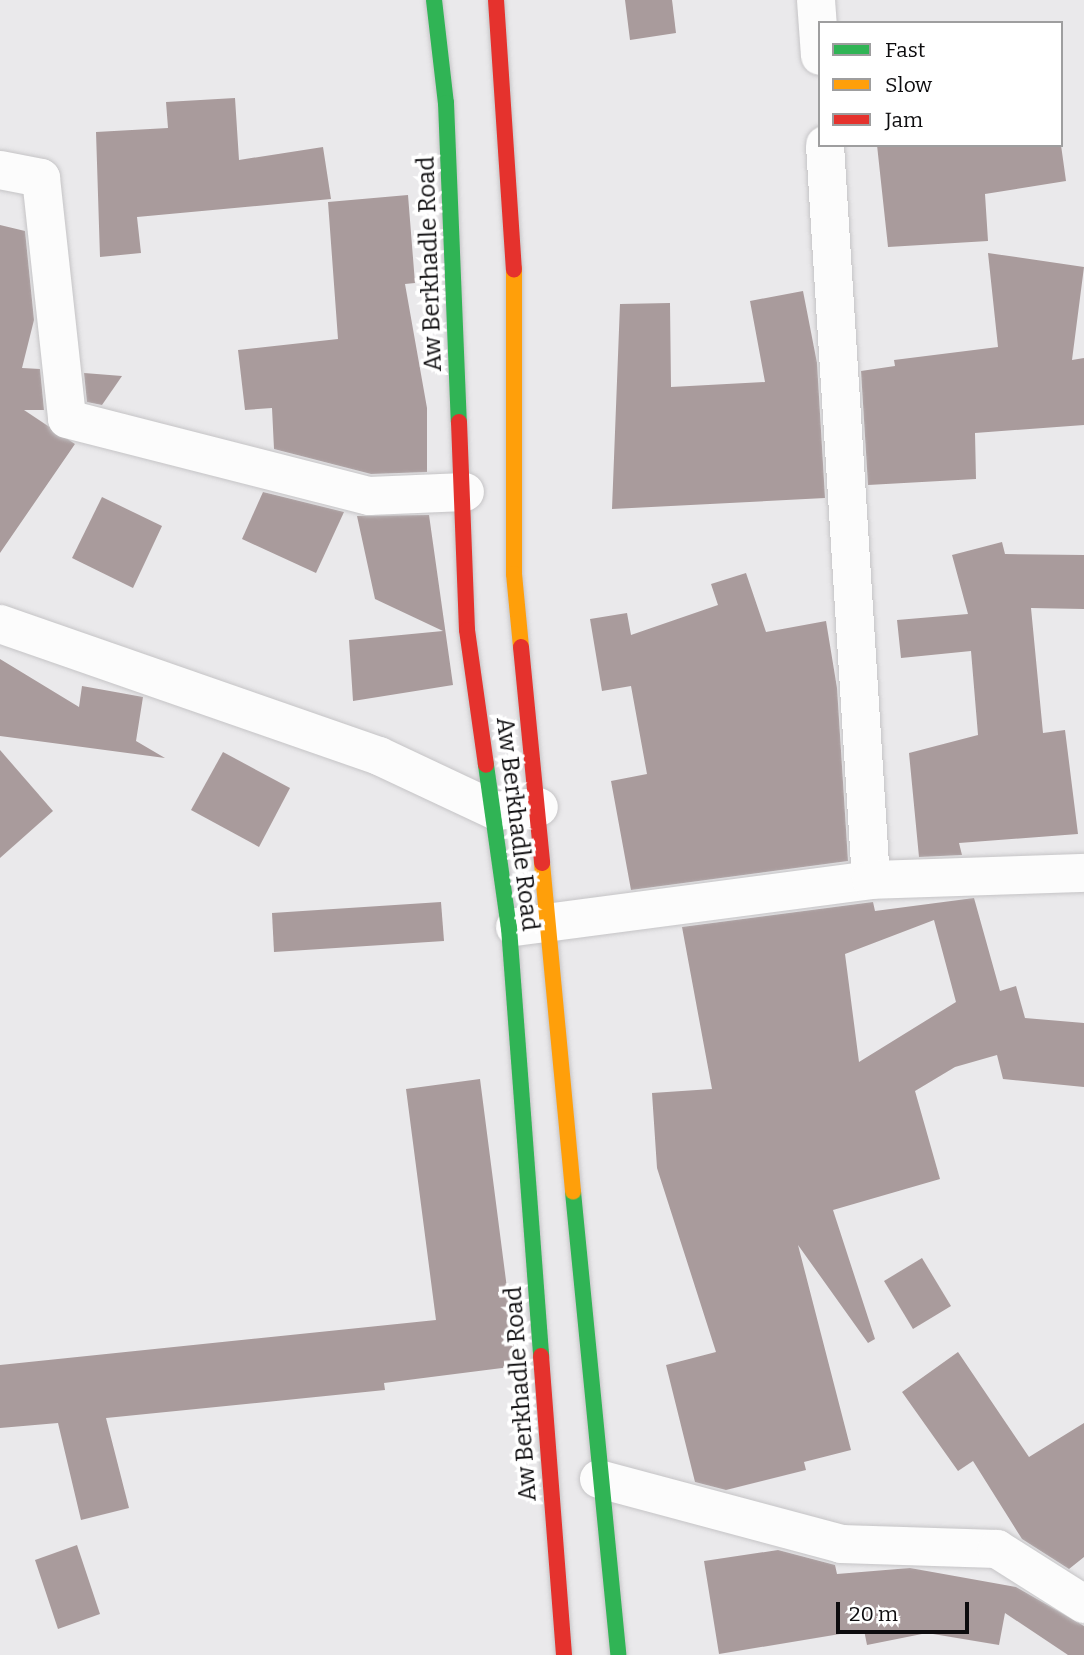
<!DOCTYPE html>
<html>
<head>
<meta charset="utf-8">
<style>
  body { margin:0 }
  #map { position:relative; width:1084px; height:1655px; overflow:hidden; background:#eae9eb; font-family:Bitter,serif }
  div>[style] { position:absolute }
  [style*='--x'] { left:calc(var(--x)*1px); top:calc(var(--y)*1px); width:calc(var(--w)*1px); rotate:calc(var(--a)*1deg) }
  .building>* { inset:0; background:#a99b9c }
  .roads { filter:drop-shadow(0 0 2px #c5c4c6) drop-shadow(0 0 2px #c5c4c6) }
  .street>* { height:38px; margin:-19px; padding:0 19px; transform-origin:19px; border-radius:19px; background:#fcfcfc }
  .fast>* { height:16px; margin:-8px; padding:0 8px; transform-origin:8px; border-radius:8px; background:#30b455 }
  .slow>* { height:16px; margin:-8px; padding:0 8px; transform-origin:8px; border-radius:8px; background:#ff9f0a }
  .jam>* { height:16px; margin:-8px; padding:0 8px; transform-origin:8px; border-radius:8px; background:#e5322d }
  span { translate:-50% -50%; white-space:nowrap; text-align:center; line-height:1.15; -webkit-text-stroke:7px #fff; paint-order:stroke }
  .street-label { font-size:24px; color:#0d0c0e }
  .legend { position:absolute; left:818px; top:21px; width:245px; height:126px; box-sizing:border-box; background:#fff; border:2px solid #9e9e9f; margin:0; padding:9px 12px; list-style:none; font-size:21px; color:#0d0c0e }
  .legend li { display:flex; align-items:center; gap:14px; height:35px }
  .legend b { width:35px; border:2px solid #9e9e9f }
  .scale { position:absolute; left:836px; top:1602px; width:133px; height:32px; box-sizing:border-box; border:4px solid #0d0c0e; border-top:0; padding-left:9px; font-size:21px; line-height:24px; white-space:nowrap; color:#0d0c0e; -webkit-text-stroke:5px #fff; paint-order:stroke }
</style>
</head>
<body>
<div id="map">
  <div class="building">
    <div style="clip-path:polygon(625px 0,672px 0,676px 33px,630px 40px)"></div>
    <div style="clip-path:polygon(235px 98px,239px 160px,323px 147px,331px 199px,137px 217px,141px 253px,100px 257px,96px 132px,168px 128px,166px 102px)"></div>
    <div style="clip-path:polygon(877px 145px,1061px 145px,1066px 181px,985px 194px,988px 241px,888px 247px)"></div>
    <div style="clip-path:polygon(408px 195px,415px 283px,405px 284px,427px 408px,427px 472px,371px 474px,274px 449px,272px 408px,245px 410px,238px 350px,338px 339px,328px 202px)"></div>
    <div style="clip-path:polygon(0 225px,25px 231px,34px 320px,22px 368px,40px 369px,44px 410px,24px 410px,75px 444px,0 553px)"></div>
    <div style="clip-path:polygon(988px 253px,1084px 267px,1072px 360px,1084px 358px,1084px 425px,975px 433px,976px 479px,868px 485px,861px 371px,895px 366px,894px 360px,998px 347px)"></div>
    <div style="clip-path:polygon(803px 291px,817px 363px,825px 498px,612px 509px,620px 304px,670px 303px,671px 387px,765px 382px,750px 301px)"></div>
    <div style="clip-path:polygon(84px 373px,122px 376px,102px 405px,87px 402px)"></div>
    <div style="clip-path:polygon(263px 492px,344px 512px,316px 573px,242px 539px)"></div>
    <div style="clip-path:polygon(102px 497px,162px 526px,133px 588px,72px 558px)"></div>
    <div style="clip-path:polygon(429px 515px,453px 685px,353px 701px,349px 640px,443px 631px,375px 599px,357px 516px)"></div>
    <div style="clip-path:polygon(1002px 542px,1005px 554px,1084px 555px,1084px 609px,1031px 608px,1043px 733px,1065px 730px,1078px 834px,959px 843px,962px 855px,919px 857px,909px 753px,978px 735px,971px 651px,901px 658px,897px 620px,968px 614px,952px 555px)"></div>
    <div style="clip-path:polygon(746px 573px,766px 632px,826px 621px,837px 688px,848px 861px,631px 890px,611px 781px,647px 774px,631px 686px,602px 691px,590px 619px,627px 613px,631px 635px,718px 605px,711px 584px)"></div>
    <div style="clip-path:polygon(0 659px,79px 707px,82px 686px,143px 697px,136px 741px,165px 758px,0 736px)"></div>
    <div style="clip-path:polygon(0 750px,53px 811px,0 858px)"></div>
    <div style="clip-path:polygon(223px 752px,290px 788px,259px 847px,191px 810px)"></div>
    <div style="clip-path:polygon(evenodd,974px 898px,1000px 991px,1016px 986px,1025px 1018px,1084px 1023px,1084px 1087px,1003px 1079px,997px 1055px,955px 1067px,915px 1091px,940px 1179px,833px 1210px,875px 1339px,868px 1343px,798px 1245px,851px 1450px,804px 1462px,806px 1470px,726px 1490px,695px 1482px,666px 1365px,716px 1352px,657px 1168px,652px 1093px,712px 1089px,682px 927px,873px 902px,875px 911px,974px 898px,934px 920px,956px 1002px,859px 1062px,845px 954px,934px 920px)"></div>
    <div style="clip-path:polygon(441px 902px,444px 941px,274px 952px,272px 913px)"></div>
    <div style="clip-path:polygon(480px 1079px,517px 1366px,384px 1383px,385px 1390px,106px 1418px,129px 1508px,81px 1520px,58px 1423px,0 1428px,0 1365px,436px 1320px,406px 1089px)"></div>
    <div style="clip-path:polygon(922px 1258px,951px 1306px,913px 1329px,884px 1281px)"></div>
    <div style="clip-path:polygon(958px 1352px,1029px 1457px,1084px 1423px,1084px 1557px,1069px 1569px,1022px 1539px,973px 1461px,958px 1471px,902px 1392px)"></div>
    <div style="clip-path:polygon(77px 1545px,100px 1614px,58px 1629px,35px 1560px)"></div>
    <div style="clip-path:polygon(778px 1550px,835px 1565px,837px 1574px,910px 1568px,1016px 1587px,1084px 1626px,1084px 1655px,1068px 1655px,1005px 1613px,999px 1645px,927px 1633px,867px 1645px,864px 1630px,719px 1654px,704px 1561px)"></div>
  </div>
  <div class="roads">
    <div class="street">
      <div style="--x:816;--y:0;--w:56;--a:85.9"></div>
      <div style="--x:825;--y:145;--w:736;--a:86.42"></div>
      <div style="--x:0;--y:170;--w:42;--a:11"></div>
      <div style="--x:41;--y:178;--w:242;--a:83.8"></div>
      <div style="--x:67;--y:419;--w:312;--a:14.3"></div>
      <div style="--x:369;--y:496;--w:96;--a:-2.4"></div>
      <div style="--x:0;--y:624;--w:401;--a:19.2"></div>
      <div style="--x:379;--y:756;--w:129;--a:25.2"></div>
      <div style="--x:496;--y:811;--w:43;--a:-5.3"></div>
      <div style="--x:515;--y:927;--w:359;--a:-7.5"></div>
      <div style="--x:871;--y:880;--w:213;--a:-1.9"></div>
      <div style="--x:599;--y:1479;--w:251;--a:15"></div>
      <div style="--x:841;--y:1544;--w:156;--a:1.8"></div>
      <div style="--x:997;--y:1549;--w:103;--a:32.3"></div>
    </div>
    <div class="fast">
      <div style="--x:434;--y:0;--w:104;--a:83.4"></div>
      <div style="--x:446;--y:103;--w:319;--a:87.7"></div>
      <div style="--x:486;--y:765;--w:165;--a:82"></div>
      <div style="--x:509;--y:928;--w:429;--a:85.7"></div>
      <div style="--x:573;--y:1192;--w:465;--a:84.4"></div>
    </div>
    <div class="slow">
      <div style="--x:514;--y:269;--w:305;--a:90"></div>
      <div style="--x:514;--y:574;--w:73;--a:84.5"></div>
      <div style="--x:542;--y:863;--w:330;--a:84.6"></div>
    </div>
    <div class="jam">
      <div style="--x:496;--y:0;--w:270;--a:86.2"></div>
      <div style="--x:459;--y:422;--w:208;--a:87.8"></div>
      <div style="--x:467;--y:630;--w:136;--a:82"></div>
      <div style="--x:521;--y:647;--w:217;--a:84.4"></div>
      <div style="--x:541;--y:1356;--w:300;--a:85.6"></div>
    </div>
  </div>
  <div class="street-label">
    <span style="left:430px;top:264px;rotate:-92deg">Aw Berkhadle Road</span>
    <span style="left:517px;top:824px;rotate:83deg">Aw Berkhadle Road</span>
    <span style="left:521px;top:1394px;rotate:-94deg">Aw Berkhadle Road</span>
  </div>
  <ul class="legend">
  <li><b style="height:9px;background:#30b455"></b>Fast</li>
  <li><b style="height:9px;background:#ff9f0a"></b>Slow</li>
  <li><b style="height:9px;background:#e5322d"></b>Jam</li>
  </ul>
  <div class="scale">20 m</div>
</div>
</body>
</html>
